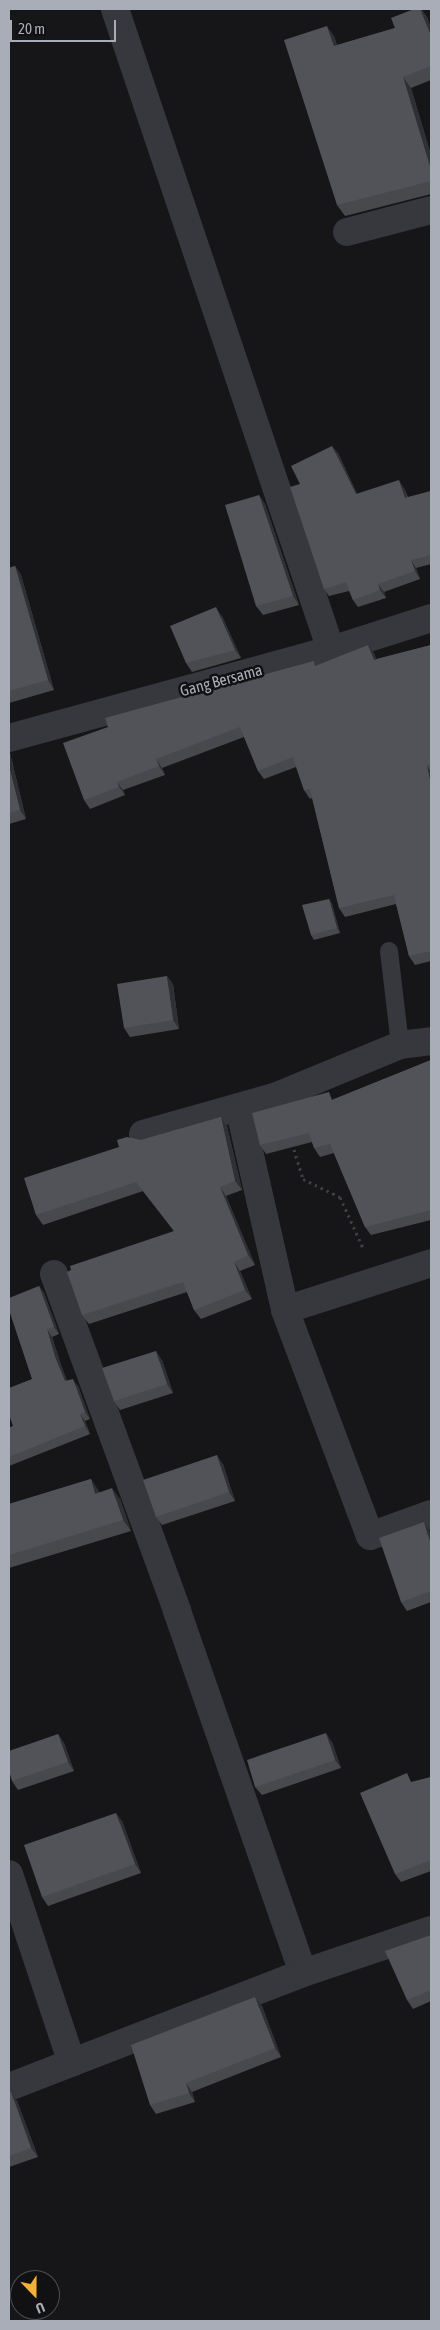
<!DOCTYPE html>
<html>
<head>
<meta charset="utf-8">
<style>
  body { margin:0 }
  #map { position:relative; width:440px; height:2330px; overflow:hidden; background:#161618; font-family:"Asap Condensed",sans-serif }
  div>[style] { position:absolute }
  [style*='--x'] { left:calc(var(--x)*1px); top:calc(var(--y)*1px); width:calc(var(--w)*1px); rotate:calc(var(--a)*1deg) }
  .path>* { height:3px; margin-top:-1.5px; transform-origin:0; background:repeating-linear-gradient(90deg,#3d3f44 0 2.5px,transparent 0 6.5px) }
  .service>* { height:18px; margin:-9px; padding:0 9px; transform-origin:9px; border-radius:9px; background:#37383d }
  .minor>* { height:28px; margin:-14px; padding:0 14px; transform-origin:14px; border-radius:14px; background:#37383d }
  .wall>* { inset:0; background:#47494d }
  .shaded-wall>* { inset:0; background:#2f3033 }
  .building>* { inset:0; background:#525359 }
  span { translate:-50% -50%; white-space:nowrap; text-align:center; line-height:1.15; -webkit-text-stroke:5px #111113; paint-order:stroke }
  .street-label { font-size:16px; color:#a8adb8 }
  .frame { position:absolute; inset:0; border:10px solid #a8adb8; pointer-events:none }
  .north { position:absolute; left:10px; top:2270px; width:50px; height:50px; box-sizing:border-box; background:#111113; border:1px solid #4d4f55; border-radius:50%; rotate:158deg; font-size:14px; font-weight:700; line-height:20px; text-align:center; color:#a8adb8 }
  .north::after { content:''; display:block; margin:auto; width:18px; height:22px; background:#f2b134; clip-path:polygon(50% 0,100% 100%,50% 72%,0 100%) }
  .scale { position:absolute; left:10px; top:20px; width:106px; height:22px; box-sizing:border-box; border:2px solid #a8adb8; border-top:0; padding-left:6px; font-size:15px; line-height:18px; white-space:nowrap; color:#a8adb8; -webkit-text-stroke:4px #111113; paint-order:stroke }
</style>
</head>
<body>
<div id="map">
  <div class="path">
    <div style="--x:292;--y:1143;--w:38;--a:73"></div>
    <div style="--x:303;--y:1179;--w:41;--a:25.9"></div>
    <div style="--x:340;--y:1197;--w:58;--a:65.6"></div>
  </div>
  <div class="service">
    <div style="--x:389;--y:951;--w:95;--a:83.3"></div>
  </div>
  <div class="minor">
    <div style="--x:115;--y:9;--w:676;--a:71.38"></div>
    <div style="--x:347;--y:232;--w:87;--a:-14.7"></div>
    <div style="--x:9;--y:738;--w:334;--a:-15.3"></div>
    <div style="--x:331;--y:650;--w:105;--a:-17.7"></div>
    <div style="--x:239;--y:1107;--w:208;--a:77.2"></div>
    <div style="--x:285;--y:1310;--w:241;--a:69.4"></div>
    <div style="--x:370;--y:1536;--w:65;--a:-19.8"></div>
    <div style="--x:143;--y:1134;--w:139;--a:-15.8"></div>
    <div style="--x:277;--y:1096;--w:133;--a:-22.5"></div>
    <div style="--x:400;--y:1045;--w:31;--a:-7"></div>
    <div style="--x:54;--y:1274;--w:359;--a:69.9"></div>
    <div style="--x:177;--y:1611;--w:383;--a:70.8"></div>
    <div style="--x:285;--y:1310;--w:153;--a:-17.8"></div>
    <div style="--x:9;--y:1874;--w:199;--a:71.6"></div>
    <div style="--x:9;--y:2087;--w:315;--a:-21.2"></div>
    <div style="--x:303;--y:1973;--w:135;--a:-18.6"></div>
  </div>
  <div class="wall">
    <div style="clip-path:polygon(414px 9px,421px 9px,427px 17px,431px 28px,431px 80px,411px 88px,431px 155px,431px 194px,345px 216px,337px 205px,334px 36px,337px 45px,395px 28px)"></div>
    <div style="clip-path:polygon(338px 453px,357px 494px,404px 488px,408px 497px,431px 491px,431px 564px,416px 568px,420px 579px,384px 592px,386px 598px,358px 607px,353px 600px,349px 591px,329px 596px,324px 589px,300px 484px)"></div>
    <div style="clip-path:polygon(259px 495px,265px 504px,299px 605px,263px 615px,256px 606px)"></div>
    <div style="clip-path:polygon(15px 566px,21px 575px,54px 690px,9px 703px,9px 568px)"></div>
    <div style="clip-path:polygon(222px 616px,241px 658px,192px 672px,186px 663px)"></div>
    <div style="clip-path:polygon(431px 645px,431px 961px,415px 965px,409px 956px,396px 904px,345px 917px,339px 908px,312px 798px,310px 799px,304px 790px,296px 767px,264px 779px,258px 771px,244px 737px,162px 768px,165px 775px,123px 790px,125px 795px,90px 809px,84px 800px,317px 666px,374px 653px,376px 659px)"></div>
    <div style="clip-path:polygon(9px 752px,10px 753px,26px 819px,9px 824px)"></div>
    <div style="clip-path:polygon(329px 899px,332px 904px,340px 933px,314px 940px,311px 935px)"></div>
    <div style="clip-path:polygon(173px 984px,179px 1029px,130px 1037px,124px 1028px)"></div>
    <div style="clip-path:polygon(431px 1060px,431px 1220px,371px 1235px,365px 1227px,334px 1153px,320px 1157px,314px 1148px,312px 1142px,266px 1154px,260px 1145px,334px 1099px)"></div>
    <div style="clip-path:polygon(221px 1117px,227px 1126px,242px 1190px,226px 1196px,255px 1265px,240px 1271px,252px 1299px,201px 1319px,194px 1310px,187px 1292px,89px 1324px,82px 1315px,174px 1231px,143px 1191px,43px 1225px,36px 1215px,141px 1140px)"></div>
    <div style="clip-path:polygon(39px 1286px,44px 1293px,59px 1334px,52px 1337px,61px 1365px,67px 1381px,78px 1386px,90px 1419px,85px 1421px,90px 1434px,9px 1466px,9px 1428px,13px 1426px,32px 1379px)"></div>
    <div style="clip-path:polygon(162px 1360px,173px 1393px,120px 1410px,114px 1401px)"></div>
    <div style="clip-path:polygon(223px 1464px,235px 1501px,162px 1525px,156px 1517px)"></div>
    <div style="clip-path:polygon(91px 1479px,99px 1492px,120px 1499px,131px 1531px,9px 1568px,9px 1504px)"></div>
    <div style="clip-path:polygon(430px 1531px,431px 1536px,431px 1602px,407px 1611px,401px 1602px)"></div>
    <div style="clip-path:polygon(58px 1734px,64px 1743px,74px 1771px,18px 1790px,12px 1781px)"></div>
    <div style="clip-path:polygon(332px 1742px,341px 1768px,262px 1795px,255px 1787px)"></div>
    <div style="clip-path:polygon(431px 1777px,431px 1871px,401px 1882px,395px 1874px,413px 1782px)"></div>
    <div style="clip-path:polygon(122px 1821px,141px 1873px,48px 1906px,42px 1897px)"></div>
    <div style="clip-path:polygon(431px 1935px,431px 2001px,413px 2009px,407px 2000px)"></div>
    <div style="clip-path:polygon(262px 2006px,281px 2057px,192px 2092px,195px 2102px,156px 2114px,150px 2105px)"></div>
    <div style="clip-path:polygon(9px 2092px,17px 2101px,38px 2157px,9px 2167px)"></div>
  </div>
  <div class="shaded-wall">
    <div style="clip-path:polygon(420px 9px,427px 17px,431px 28px,431px 36px)"></div>
    <div style="clip-path:polygon(327px 26px,334px 36px,341px 57px,334px 46px)"></div>
    <div style="clip-path:polygon(403px 77px,411px 88px,431px 155px,431px 170px)"></div>
    <div style="clip-path:polygon(332px 446px,338px 453px,361px 502px,356px 494px)"></div>
    <div style="clip-path:polygon(399px 480px,404px 488px,410px 506px,405px 498px)"></div>
    <div style="clip-path:polygon(259px 495px,265px 504px,299px 605px,293px 596px)"></div>
    <div style="clip-path:polygon(411px 560px,416px 568px,420px 579px,415px 571px)"></div>
    <div style="clip-path:polygon(15px 566px,21px 575px,54px 690px,48px 680px)"></div>
    <div style="clip-path:polygon(378px 584px,384px 592px,386px 598px,380px 590px)"></div>
    <div style="clip-path:polygon(216px 607px,222px 616px,241px 658px,235px 650px)"></div>
    <div style="clip-path:polygon(368px 645px,374px 653px,380px 668px,374px 660px)"></div>
    <div style="clip-path:polygon(9px 752px,10px 753px,26px 819px,20px 810px,9px 766px)"></div>
    <div style="clip-path:polygon(156px 759px,162px 768px,165px 775px,159px 766px)"></div>
    <div style="clip-path:polygon(427px 766px,431px 772px,431px 785px)"></div>
    <div style="clip-path:polygon(117px 782px,123px 790px,125px 795px,119px 787px)"></div>
    <div style="clip-path:polygon(329px 899px,332px 904px,340px 933px,337px 928px)"></div>
    <div style="clip-path:polygon(167px 976px,173px 984px,179px 1029px,173px 1020px)"></div>
    <div style="clip-path:polygon(221px 1117px,227px 1126px,242px 1190px,235px 1181px)"></div>
    <div style="clip-path:polygon(220px 1187px,226px 1196px,255px 1265px,248px 1255px)"></div>
    <div style="clip-path:polygon(234px 1262px,240px 1271px,252px 1299px,245px 1290px)"></div>
    <div style="clip-path:polygon(39px 1286px,44px 1293px,59px 1334px,54px 1327px)"></div>
    <div style="clip-path:polygon(47px 1329px,52px 1337px,61px 1365px,70px 1389px,65px 1381px,55px 1357px)"></div>
    <div style="clip-path:polygon(156px 1351px,162px 1360px,173px 1393px,167px 1384px)"></div>
    <div style="clip-path:polygon(73px 1379px,78px 1386px,90px 1419px,85px 1412px)"></div>
    <div style="clip-path:polygon(80px 1414px,85px 1421px,90px 1434px,85px 1426px)"></div>
    <div style="clip-path:polygon(217px 1455px,223px 1464px,235px 1501px,229px 1492px)"></div>
    <div style="clip-path:polygon(91px 1479px,98px 1490px,103px 1505px,95px 1494px)"></div>
    <div style="clip-path:polygon(112px 1488px,120px 1499px,131px 1531px,123px 1520px)"></div>
    <div style="clip-path:polygon(424px 1522px,430px 1531px,431px 1536px,431px 1545px)"></div>
    <div style="clip-path:polygon(326px 1733px,332px 1742px,341px 1768px,335px 1760px)"></div>
    <div style="clip-path:polygon(58px 1734px,64px 1743px,74px 1771px,68px 1762px)"></div>
    <div style="clip-path:polygon(116px 1813px,122px 1821px,141px 1873px,135px 1864px)"></div>
    <div style="clip-path:polygon(255px 1997px,262px 2006px,281px 2057px,275px 2048px)"></div>
    <div style="clip-path:polygon(186px 2083px,192px 2092px,195px 2102px,189px 2093px)"></div>
    <div style="clip-path:polygon(11px 2092px,17px 2101px,38px 2157px,31px 2148px)"></div>
  </div>
  <div class="building">
    <div style="clip-path:polygon(414px 9px,420px 9px,431px 36px,431px 66px,403px 77px,431px 170px,431px 181px,337px 205px,284px 40px,327px 26px,334px 46px,395px 28px,391px 18px)"></div>
    <div style="clip-path:polygon(332px 446px,356px 494px,399px 480px,405px 498px,431px 491px,431px 555px,411px 560px,415px 571px,378px 584px,380px 590px,353px 600px,346px 582px,324px 589px,290px 487px,300px 484px,291px 466px)"></div>
    <div style="clip-path:polygon(259px 495px,293px 596px,256px 606px,225px 505px)"></div>
    <div style="clip-path:polygon(15px 566px,48px 680px,9px 691px,9px 568px)"></div>
    <div style="clip-path:polygon(216px 607px,235px 650px,186px 663px,170px 626px)"></div>
    <div style="clip-path:polygon(368px 645px,374px 660px,431px 645px,431px 764px,427px 766px,431px 785px,431px 951px,409px 956px,394px 895px,339px 908px,310px 789px,304px 790px,293px 757px,258px 771px,240px 727px,156px 759px,159px 766px,117px 782px,119px 787px,84px 800px,63px 743px,108px 727px,105px 718px,314px 661px,315px 666px)"></div>
    <div style="clip-path:polygon(9px 766px,20px 810px,9px 813px)"></div>
    <div style="clip-path:polygon(329px 899px,337px 928px,311px 935px,302px 905px)"></div>
    <div style="clip-path:polygon(167px 976px,173px 1020px,124px 1028px,117px 984px)"></div>
    <div style="clip-path:polygon(431px 1060px,431px 1210px,365px 1227px,330px 1144px,314px 1148px,309px 1133px,260px 1145px,252px 1113px,329px 1092px,332px 1100px)"></div>
    <div style="clip-path:polygon(221px 1117px,235px 1181px,220px 1187px,248px 1255px,234px 1262px,245px 1290px,194px 1310px,183px 1282px,82px 1315px,67px 1272px,71px 1270px,70px 1266px,174px 1231px,136px 1182px,36px 1215px,24px 1178px,119px 1147px,117px 1140px,127px 1137px,141px 1140px)"></div>
    <div style="clip-path:polygon(39px 1286px,54px 1327px,47px 1329px,55px 1357px,65px 1381px,73px 1379px,85px 1412px,80px 1414px,85px 1426px,9px 1457px,9px 1428px,13px 1426px,9px 1415px,9px 1388px,32px 1379px,9px 1310px,9px 1298px)"></div>
    <div style="clip-path:polygon(156px 1351px,167px 1384px,114px 1401px,102px 1368px)"></div>
    <div style="clip-path:polygon(217px 1455px,229px 1492px,156px 1517px,143px 1480px)"></div>
    <div style="clip-path:polygon(91px 1479px,95px 1494px,112px 1488px,123px 1520px,9px 1555px,9px 1504px)"></div>
    <div style="clip-path:polygon(424px 1522px,431px 1545px,431px 1591px,401px 1602px,379px 1538px)"></div>
    <div style="clip-path:polygon(326px 1733px,335px 1760px,255px 1787px,247px 1760px)"></div>
    <div style="clip-path:polygon(58px 1734px,68px 1762px,12px 1781px,9px 1771px,9px 1751px)"></div>
    <div style="clip-path:polygon(407px 1773px,411px 1782px,431px 1777px,431px 1860px,395px 1874px,360px 1793px)"></div>
    <div style="clip-path:polygon(116px 1813px,135px 1864px,42px 1897px,24px 1845px)"></div>
    <div style="clip-path:polygon(431px 1935px,431px 1990px,407px 2000px,385px 1951px)"></div>
    <div style="clip-path:polygon(255px 1997px,275px 2048px,186px 2083px,189px 2093px,150px 2105px,131px 2045px)"></div>
    <div style="clip-path:polygon(9px 2092px,11px 2092px,31px 2148px,9px 2156px)"></div>
  </div>
  <div class="street-label">
    <span style="left:221px;top:680px;rotate:-15deg">Gang Bersama</span>
  </div>
  <div class="frame"></div>
  <div class="north">U</div>
  <div class="scale">20 m</div>
</div>
</body>
</html>
